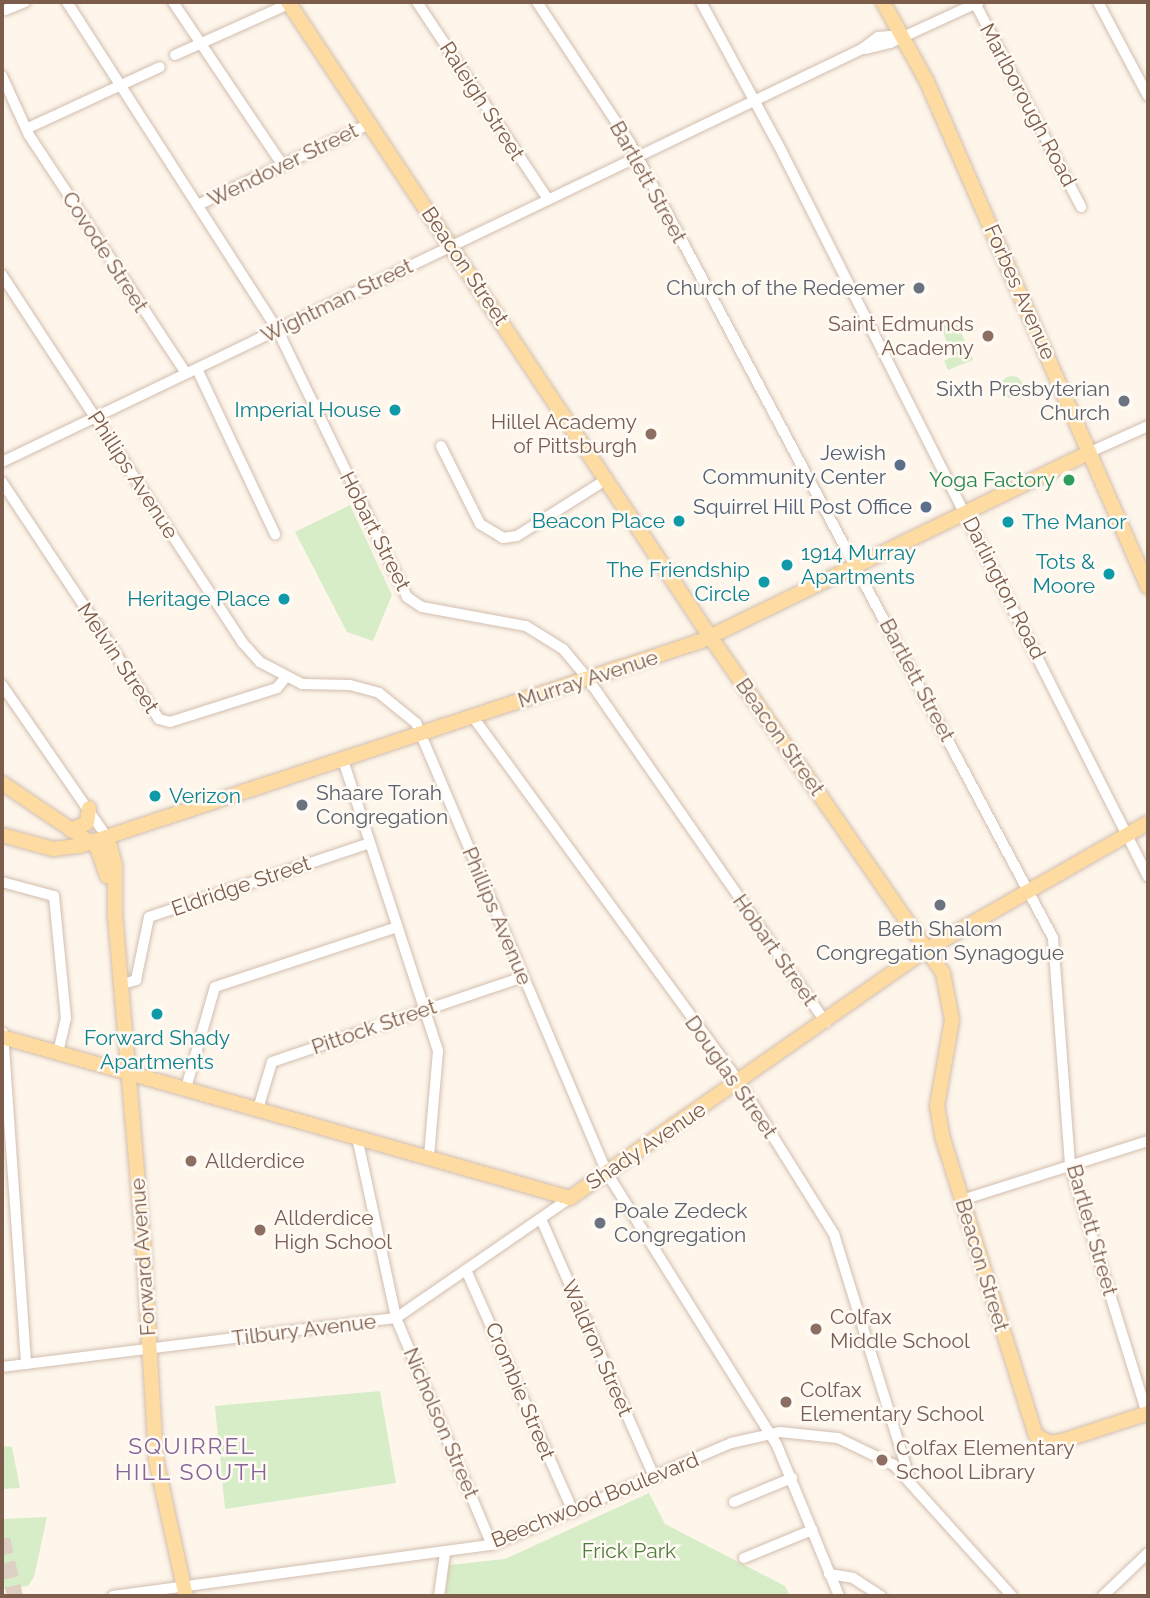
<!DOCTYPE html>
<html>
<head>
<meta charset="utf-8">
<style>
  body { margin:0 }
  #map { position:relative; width:1150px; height:1598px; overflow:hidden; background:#fef6eb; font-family:Raleway,sans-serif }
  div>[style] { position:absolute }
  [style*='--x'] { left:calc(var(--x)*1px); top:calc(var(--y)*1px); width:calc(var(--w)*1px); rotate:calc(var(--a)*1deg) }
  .green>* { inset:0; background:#d7edc7 }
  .round { border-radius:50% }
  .highway-tunnel>* { height:16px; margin-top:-8px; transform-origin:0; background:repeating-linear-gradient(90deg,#ded0c3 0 16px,transparent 0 24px) }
  .roads { filter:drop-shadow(0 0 2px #d2beaf) drop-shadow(0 0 2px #d2beaf) }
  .minor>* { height:10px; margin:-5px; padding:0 5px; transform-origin:5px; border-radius:5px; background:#fff }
  .major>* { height:14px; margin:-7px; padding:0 7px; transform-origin:7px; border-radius:7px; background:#fedca1 }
  .dots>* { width:19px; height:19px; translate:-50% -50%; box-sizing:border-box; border:4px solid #fffaf3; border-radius:50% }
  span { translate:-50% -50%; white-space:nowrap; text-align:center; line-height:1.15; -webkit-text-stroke:5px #fffaf3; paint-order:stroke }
  .street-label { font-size:21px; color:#7c5c4b }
  .worship-label { font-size:21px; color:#5b616d }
  .right { translate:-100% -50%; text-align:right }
  .left { translate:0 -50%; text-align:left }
  .education-label { font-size:21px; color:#785e54 }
  .culture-label { font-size:21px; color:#0d838f }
  .service-label { font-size:21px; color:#4e5e75 }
  .leisure-label { font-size:21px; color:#27864d }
  .park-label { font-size:21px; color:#517c3f }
  .neighbourhood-label { font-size:23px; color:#866497; letter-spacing:2px }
  .frame { position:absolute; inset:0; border:4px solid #7c5c4b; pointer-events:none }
</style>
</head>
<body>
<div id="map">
  <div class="green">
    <div style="clip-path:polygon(945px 325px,958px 325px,973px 360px,948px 370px,944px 361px,953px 356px,941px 328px)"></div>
    <div class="round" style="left:1001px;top:376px;width:22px;height:22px"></div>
    <div style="clip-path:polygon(350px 505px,392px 595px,373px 641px,347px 632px,295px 532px)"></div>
    <div style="clip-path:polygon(380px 1391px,396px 1483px,225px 1509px,215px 1406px)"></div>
    <div style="clip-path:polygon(2px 1446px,12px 1447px,20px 1488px,3px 1489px)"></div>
    <div style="clip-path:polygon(649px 1493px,665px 1524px,785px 1586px,790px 1596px,445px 1596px,449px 1565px,505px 1559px)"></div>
    <div style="clip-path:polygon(47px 1517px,34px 1577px,28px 1586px,2px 1589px,2px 1519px)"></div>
  </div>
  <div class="highway-tunnel">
    <div style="--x:2;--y:1539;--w:58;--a:77.2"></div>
  </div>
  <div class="roads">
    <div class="minor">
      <div style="--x:67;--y:2;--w:389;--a:57.3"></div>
      <div style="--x:277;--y:329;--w:298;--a:64.1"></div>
      <div style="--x:407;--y:597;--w:18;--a:34"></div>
      <div style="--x:422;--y:607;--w:106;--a:10.4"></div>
      <div style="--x:526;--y:626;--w:44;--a:31.9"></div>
      <div style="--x:563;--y:649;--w:39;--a:50"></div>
      <div style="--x:588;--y:679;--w:418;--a:55.3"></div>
      <div style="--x:173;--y:2;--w:195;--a:56.1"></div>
      <div style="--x:417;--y:2;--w:237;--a:56.4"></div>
      <div style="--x:537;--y:2;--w:169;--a:56.6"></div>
      <div style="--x:630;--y:143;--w:901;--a:61.98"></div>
      <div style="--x:1053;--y:938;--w:228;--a:85.7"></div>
      <div style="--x:1070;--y:1165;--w:260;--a:72.8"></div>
      <div style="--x:701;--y:2;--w:170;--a:61.6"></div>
      <div style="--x:782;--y:152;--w:812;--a:63.21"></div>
      <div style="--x:1098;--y:2;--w:106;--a:62"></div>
      <div style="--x:975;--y:3;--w:230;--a:62.5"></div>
      <div style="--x:5;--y:10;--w:22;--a:-22"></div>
      <div style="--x:866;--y:49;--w:25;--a:-14"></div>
      <div style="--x:890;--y:43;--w:98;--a:-24.7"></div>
      <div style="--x:175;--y:55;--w:129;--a:-24.2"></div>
      <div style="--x:2;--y:76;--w:65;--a:65.4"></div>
      <div style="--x:29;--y:135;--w:285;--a:56.6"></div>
      <div style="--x:28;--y:128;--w:145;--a:-24.8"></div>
      <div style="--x:198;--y:205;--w:189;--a:-25.3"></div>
      <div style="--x:2;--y:275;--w:439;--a:56.8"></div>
      <div style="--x:242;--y:642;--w:27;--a:48"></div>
      <div style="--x:260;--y:662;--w:47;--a:27.6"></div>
      <div style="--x:302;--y:684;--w:48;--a:1.2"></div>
      <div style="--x:350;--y:685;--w:30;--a:15"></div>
      <div style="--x:379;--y:693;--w:48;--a:39"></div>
      <div style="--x:416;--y:723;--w:489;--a:67"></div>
      <div style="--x:607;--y:1173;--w:319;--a:58"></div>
      <div style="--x:776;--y:1443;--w:165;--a:67.6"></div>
      <div style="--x:197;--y:369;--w:183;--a:64.7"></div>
      <div style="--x:441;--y:446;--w:87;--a:63.4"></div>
      <div style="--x:480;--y:524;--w:27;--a:31"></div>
      <div style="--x:503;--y:538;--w:14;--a:-8"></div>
      <div style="--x:517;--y:536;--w:107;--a:-32.3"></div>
      <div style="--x:1090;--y:452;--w:64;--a:-24.1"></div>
      <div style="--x:2;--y:462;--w:954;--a:-25.65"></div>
      <div style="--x:862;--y:49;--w:20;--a:-37"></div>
      <div style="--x:878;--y:37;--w:23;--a:-5"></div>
      <div style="--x:2;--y:482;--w:284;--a:56.5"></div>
      <div style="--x:159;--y:719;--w:11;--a:15"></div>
      <div style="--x:170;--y:722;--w:112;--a:-17.6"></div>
      <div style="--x:277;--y:688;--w:13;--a:-51"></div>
      <div style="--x:2;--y:685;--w:185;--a:55.4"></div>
      <div style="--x:473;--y:717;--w:452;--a:53.9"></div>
      <div style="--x:739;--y:1082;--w:179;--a:58"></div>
      <div style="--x:834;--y:1234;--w:254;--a:72.8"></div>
      <div style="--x:343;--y:760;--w:306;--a:71.9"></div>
      <div style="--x:438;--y:1051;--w:106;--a:94.9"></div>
      <div style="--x:2;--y:882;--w:54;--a:15.1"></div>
      <div style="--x:54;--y:896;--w:123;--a:84.4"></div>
      <div style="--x:66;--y:1018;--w:35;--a:103"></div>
      <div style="--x:120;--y:985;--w:17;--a:-17"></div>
      <div style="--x:136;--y:980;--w:64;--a:-78.3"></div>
      <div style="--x:149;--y:917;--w:233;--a:-18.5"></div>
      <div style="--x:3;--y:1033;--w:332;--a:86"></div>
      <div style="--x:186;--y:1088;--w:105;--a:-74"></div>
      <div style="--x:215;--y:987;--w:192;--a:-18.2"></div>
      <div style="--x:258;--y:1109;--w:49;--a:-73.4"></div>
      <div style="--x:272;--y:1062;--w:265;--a:-18.7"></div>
      <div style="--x:357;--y:1137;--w:185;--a:77.8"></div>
      <div style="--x:396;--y:1318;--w:246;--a:67.1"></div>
      <div style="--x:962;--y:1200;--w:195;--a:-17.6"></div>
      <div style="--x:541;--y:1219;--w:282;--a:66.3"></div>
      <div style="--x:466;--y:1270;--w:265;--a:66.1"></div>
      <div style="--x:2;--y:1367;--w:397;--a:-7.1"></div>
      <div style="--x:396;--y:1318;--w:211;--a:-34.6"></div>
      <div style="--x:734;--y:1502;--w:63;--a:-22.5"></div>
      <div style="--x:744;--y:1558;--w:74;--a:-22.4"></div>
      <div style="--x:829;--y:1574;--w:24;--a:9"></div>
      <div style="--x:853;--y:1578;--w:33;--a:33"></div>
      <div style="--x:113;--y:1596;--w:382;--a:-7.7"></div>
      <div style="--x:492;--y:1545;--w:260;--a:-23.1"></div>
      <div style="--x:731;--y:1443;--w:50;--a:-12.7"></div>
      <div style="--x:780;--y:1432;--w:58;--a:5.9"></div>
      <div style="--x:838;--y:1438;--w:62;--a:25.7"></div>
      <div style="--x:894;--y:1465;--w:176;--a:48"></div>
      <div style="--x:439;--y:1596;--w:43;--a:-82.1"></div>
      <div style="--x:1103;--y:1596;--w:62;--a:-43.7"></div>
    </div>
    <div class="major">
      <div style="--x:288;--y:2;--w:764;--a:56.37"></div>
      <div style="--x:711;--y:638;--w:407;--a:55.3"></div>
      <div style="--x:943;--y:973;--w:48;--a:79.2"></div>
      <div style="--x:952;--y:1020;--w:87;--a:99.9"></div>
      <div style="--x:937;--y:1106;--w:34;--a:80"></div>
      <div style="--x:943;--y:1139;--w:310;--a:72.6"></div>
      <div style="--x:1036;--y:1435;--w:16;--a:30"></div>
      <div style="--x:1050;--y:1443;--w:12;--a:-9"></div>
      <div style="--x:1062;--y:1441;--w:90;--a:-18"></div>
      <div style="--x:883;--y:2;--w:91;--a:61.2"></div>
      <div style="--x:927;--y:82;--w:551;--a:66.36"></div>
      <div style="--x:2;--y:783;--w:115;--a:34"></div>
      <div style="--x:97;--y:847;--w:31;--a:71"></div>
      <div style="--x:71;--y:830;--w:17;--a:-24"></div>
      <div style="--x:87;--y:823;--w:15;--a:-82"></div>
      <div style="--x:2;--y:835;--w:53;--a:15.4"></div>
      <div style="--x:53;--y:849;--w:26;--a:-7"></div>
      <div style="--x:79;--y:846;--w:655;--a:-18.24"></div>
      <div style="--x:701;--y:641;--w:432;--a:-25.9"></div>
      <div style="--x:107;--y:837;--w:29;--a:74"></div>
      <div style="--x:115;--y:865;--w:50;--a:90"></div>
      <div style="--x:115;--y:915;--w:325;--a:85.1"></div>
      <div style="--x:143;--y:1239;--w:221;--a:86.6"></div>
      <div style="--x:156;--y:1460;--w:139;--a:77.6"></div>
      <div style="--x:2;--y:1037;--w:590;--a:15.83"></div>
      <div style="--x:570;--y:1198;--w:435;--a:-34.9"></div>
      <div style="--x:927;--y:949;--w:254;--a:-29.7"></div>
    </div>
  </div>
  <div class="dots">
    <div style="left:919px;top:288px;background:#6b7280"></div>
    <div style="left:988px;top:336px;background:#8d6e63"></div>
    <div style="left:1124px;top:401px;background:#6b7280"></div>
    <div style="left:395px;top:410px;background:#0f9aa8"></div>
    <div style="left:651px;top:434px;background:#8d6e63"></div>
    <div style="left:900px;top:465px;background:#5c6f8a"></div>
    <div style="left:1069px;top:480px;background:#2e9e5b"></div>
    <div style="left:926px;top:507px;background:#5c6f8a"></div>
    <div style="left:679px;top:521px;background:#0f9aa8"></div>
    <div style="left:1008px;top:522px;background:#0f9aa8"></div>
    <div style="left:787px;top:565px;background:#0f9aa8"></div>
    <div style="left:1109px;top:574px;background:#0f9aa8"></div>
    <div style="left:764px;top:582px;background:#0f9aa8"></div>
    <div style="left:284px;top:599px;background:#0f9aa8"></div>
    <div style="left:155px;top:796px;background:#0f9aa8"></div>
    <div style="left:302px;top:805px;background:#6b7280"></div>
    <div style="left:940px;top:905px;background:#6b7280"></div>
    <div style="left:157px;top:1014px;background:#0f9aa8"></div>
    <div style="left:191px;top:1161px;background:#8d6e63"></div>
    <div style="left:600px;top:1223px;background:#6b7280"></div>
    <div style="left:260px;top:1230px;background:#8d6e63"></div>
    <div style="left:816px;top:1329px;background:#8d6e63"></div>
    <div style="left:786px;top:1402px;background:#8d6e63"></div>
    <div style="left:882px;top:1460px;background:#8d6e63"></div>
  </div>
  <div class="street-label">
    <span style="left:482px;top:101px;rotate:57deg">Raleigh Street</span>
    <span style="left:1028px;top:105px;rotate:62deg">Marlborough Road</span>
    <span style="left:283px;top:165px;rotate:-26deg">Wendover Street</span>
    <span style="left:648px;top:182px;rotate:61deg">Bartlett Street</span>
    <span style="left:105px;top:252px;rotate:57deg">Covode Street</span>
    <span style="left:465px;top:266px;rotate:56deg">Beacon Street</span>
    <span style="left:1020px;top:292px;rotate:66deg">Forbes Avenue</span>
    <span style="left:337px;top:301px;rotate:-26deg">Wightman Street</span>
    <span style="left:133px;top:475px;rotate:57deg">Phillips Avenue</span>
    <span style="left:375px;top:531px;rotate:63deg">Hobart Street</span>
    <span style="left:1004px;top:588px;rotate:63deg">Darlington Road</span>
    <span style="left:118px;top:658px;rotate:56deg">Melvin Street</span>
    <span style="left:588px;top:679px;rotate:-18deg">Murray Avenue</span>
    <span style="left:917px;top:680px;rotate:62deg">Bartlett Street</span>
    <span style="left:780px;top:737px;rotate:55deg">Beacon Street</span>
    <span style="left:241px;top:886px;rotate:-19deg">Eldridge Street</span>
    <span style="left:497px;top:916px;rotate:67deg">Phillips Avenue</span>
    <span style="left:775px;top:950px;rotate:55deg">Hobart Street</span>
    <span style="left:374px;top:1027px;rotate:-19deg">Pittock Street</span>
    <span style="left:731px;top:1077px;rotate:55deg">Douglas Street</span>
    <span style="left:646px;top:1146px;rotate:-34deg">Shady Avenue</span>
    <span style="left:1092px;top:1230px;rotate:74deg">Bartlett Street</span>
    <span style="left:143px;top:1257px;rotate:-94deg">Forward Avenue</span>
    <span style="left:982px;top:1265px;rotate:73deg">Beacon Street</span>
    <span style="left:304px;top:1330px;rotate:-7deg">Tilbury Avenue</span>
    <span style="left:597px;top:1348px;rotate:66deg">Waldron Street</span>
    <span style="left:520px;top:1391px;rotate:67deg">Crombie Street</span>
    <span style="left:441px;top:1423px;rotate:67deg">Nicholson Street</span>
    <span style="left:595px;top:1500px;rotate:-22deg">Beechwood Boulevard</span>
  </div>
  <div class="worship-label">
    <span class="right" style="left:905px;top:288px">Church of the Redeemer</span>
    <span class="right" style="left:1110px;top:401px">Sixth Presbyterian<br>Church</span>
    <span class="left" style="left:316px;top:805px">Shaare Torah<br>Congregation</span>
    <span style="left:940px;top:941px">Beth Shalom<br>Congregation Synagogue</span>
    <span class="left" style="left:614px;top:1223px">Poale Zedeck<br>Congregation</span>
  </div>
  <div class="education-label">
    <span class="right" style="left:974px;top:336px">Saint Edmunds<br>Academy</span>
    <span class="right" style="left:637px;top:434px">Hillel Academy<br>of Pittsburgh</span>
    <span class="left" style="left:205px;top:1161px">Allderdice</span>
    <span class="left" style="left:274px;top:1230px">Allderdice<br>High School</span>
    <span class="left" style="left:830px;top:1329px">Colfax<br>Middle School</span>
    <span class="left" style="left:800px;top:1402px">Colfax<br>Elementary School</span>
    <span class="left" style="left:896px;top:1460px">Colfax Elementary<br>School Library</span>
  </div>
  <div class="culture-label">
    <span class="right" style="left:381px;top:410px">Imperial House</span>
    <span class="right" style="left:665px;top:521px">Beacon Place</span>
    <span class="left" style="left:1022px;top:522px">The Manor</span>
    <span class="left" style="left:801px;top:565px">1914 Murray<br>Apartments</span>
    <span class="right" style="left:1095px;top:574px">Tots &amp;<br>Moore</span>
    <span class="right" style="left:750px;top:582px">The Friendship<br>Circle</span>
    <span class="right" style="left:270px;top:599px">Heritage Place</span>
    <span class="left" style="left:169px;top:796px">Verizon</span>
    <span style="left:157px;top:1050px">Forward Shady<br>Apartments</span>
  </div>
  <div class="service-label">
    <span class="right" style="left:886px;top:465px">Jewish<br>Community Center</span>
    <span class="right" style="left:912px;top:507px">Squirrel Hill Post Office</span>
  </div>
  <div class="leisure-label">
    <span class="right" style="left:1055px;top:480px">Yoga Factory</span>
  </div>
  <div class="park-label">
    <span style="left:629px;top:1551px">Frick Park</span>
  </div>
  <div class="neighbourhood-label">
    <span style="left:192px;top:1459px">SQUIRREL<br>HILL SOUTH</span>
  </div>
  <div class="frame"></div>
</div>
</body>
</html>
